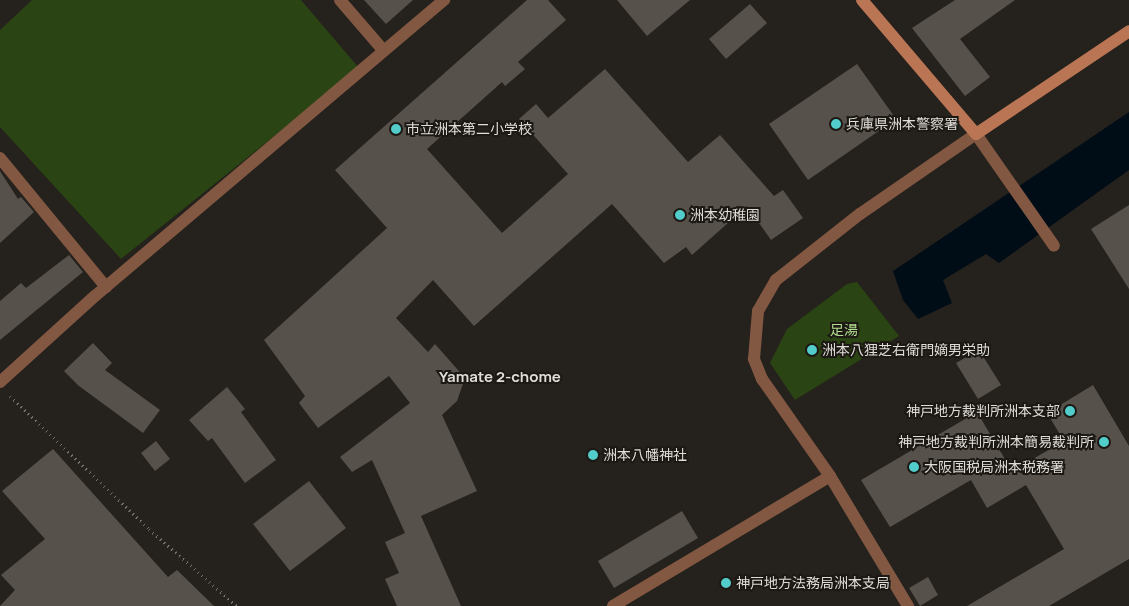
<!DOCTYPE html>
<html>
<head>
<meta charset="utf-8">
<style>
  body { margin:0 }
  #map { position:relative; width:1129px; height:606px; overflow:hidden; background:#25211c; font-family:Manrope,"Noto Sans JP",sans-serif }
  div>[style] { position:absolute }
  [style*='--x'] { left:calc(var(--x)*1px); top:calc(var(--y)*1px); width:calc(var(--w)*1px); rotate:calc(var(--a)*1deg) }
  .green>* { inset:0; background:#2b4413 }
  .water>* { inset:0; background:#000d17 }
  .building>* { inset:0; background:#56514b }
  .path>* { height:3px; margin-top:-1.5px; transform-origin:0; background:repeating-linear-gradient(90deg,#75726d 0 1px,transparent 0 5px) }
  .street>* { height:12px; margin:-6px; padding:0 6px; transform-origin:6px; border-radius:6px; background:#835843 }
  .secondary>* { height:12px; margin:-6px; padding:0 6px; transform-origin:6px; border-radius:6px; background:#ba7654 }
  .dots>* { width:14px; height:14px; translate:-50% -50%; box-sizing:border-box; border:2px solid #1c1813; border-radius:50% }
  span { translate:-50% -50%; white-space:nowrap; text-align:center; line-height:1.15; -webkit-text-stroke:4px #1c1813; paint-order:stroke }
  .poi-label { font-size:14px; color:#dfddd9 }
  .left { translate:0 -50%; text-align:left }
  .right { translate:-100% -50%; text-align:right }
  .park-label { font-size:14px; color:#b1de8f }
  .neighbourhood-label { font-size:15px; color:#dfddd9; font-weight:700 }
</style>
</head>
<body>
<div id="map">
  <div class="green">
    <div style="clip-path:polygon(32px 0,301px 0,359px 68px,121px 259px,0 127px,0 30px)"></div>
    <div style="clip-path:polygon(857px 282px,899px 336px,795px 400px,770px 363px,787px 329px,847px 284px)"></div>
  </div>
  <div class="water">
    <div style="clip-path:polygon(1129px 112px,1129px 170px,999px 263px,986px 254px,943px 280px,952px 303px,918px 319px,903px 300px,893px 271px)"></div>
  </div>
  <div class="building">
    <div style="clip-path:polygon(364px 0,413px 0,386px 24px)"></div>
    <div style="clip-path:polygon(527px 0,548px 0,566px 20px,518px 62px,525px 69px,505px 86px,502px 82px,427px 149px,502px 233px,568px 174px,519px 119px,536px 104px,548px 118px,605px 69px,688px 162px,720px 135px,774px 196px,783px 190px,803px 218px,771px 240px,747px 206px,692px 255px,686px 247px,664px 263px,612px 204px,474px 326px,433px 280px,396px 318px,428px 352px,435px 344px,465px 378px,457px 401px,442px 415px,477px 491px,421px 516px,461px 606px,397px 606px,385px 579px,399px 573px,385px 542px,405px 533px,372px 460px,352px 472px,340px 457px,410px 403px,389px 376px,318px 428px,299px 403px,305px 396px,264px 340px,387px 228px,335px 170px)"></div>
    <div style="clip-path:polygon(617px 0,690px 0,647px 36px)"></div>
    <div style="clip-path:polygon(955px 0,1015px 0,960px 39px,990px 77px,965px 96px,912px 28px)"></div>
    <div style="clip-path:polygon(750px 4px,767px 23px,726px 59px,709px 39px)"></div>
    <div style="clip-path:polygon(857px 64px,896px 119px,808px 180px,769px 124px)"></div>
    <div style="clip-path:polygon(0 171px,18px 199px,21px 197px,34px 212px,0 243px)"></div>
    <div style="clip-path:polygon(1129px 205px,1129px 289px,1091px 229px)"></div>
    <div style="clip-path:polygon(69px 255px,83px 272px,0 340px,0 301px,21px 283px,26px 288px)"></div>
    <div style="clip-path:polygon(93px 343px,112px 363px,105px 370px,160px 410px,143px 433px,79px 386px,64px 371px)"></div>
    <div style="clip-path:polygon(979px 350px,1001px 385px,978px 399px,956px 363px)"></div>
    <div style="clip-path:polygon(1093px 385px,1129px 446px,1129px 559px,1049px 606px,967px 606px,1064px 549px,1026px 485px,987px 508px,971px 480px,890px 527px,861px 480px,977px 412px,1012px 471px,1064px 441px,1047px 413px)"></div>
    <div style="clip-path:polygon(227px 387px,245px 409px,241px 412px,276px 460px,245px 483px,212px 438px,208px 441px,189px 420px)"></div>
    <div style="clip-path:polygon(156px 441px,170px 459px,155px 471px,141px 453px)"></div>
    <div style="clip-path:polygon(53px 449px,168px 577px,177px 570px,214px 606px,0 606px,15px 590px,1px 575px,45px 539px,2px 491px)"></div>
    <div style="clip-path:polygon(309px 481px,346px 528px,290px 571px,253px 524px)"></div>
    <div style="clip-path:polygon(682px 511px,698px 538px,614px 588px,598px 561px)"></div>
    <div style="clip-path:polygon(928px 577px,938px 595px,920px 606px,909px 588px)"></div>
  </div>
  <div class="path">
    <div style="--x:10;--y:396;--w:192;--a:43.7"></div>
    <div style="--x:149;--y:529;--w:117;--a:41.2"></div>
  </div>
  <div class="street">
    <div style="--x:340;--y:0;--w:66;--a:49.3"></div>
    <div style="--x:0;--y:158;--w:167;--a:50.6"></div>
    <div style="--x:0;--y:382;--w:128;--a:-42.2"></div>
    <div style="--x:95;--y:296;--w:458;--a:-40.3"></div>
    <div style="--x:613;--y:606;--w:253;--a:-30.9"></div>
    <div style="--x:908;--y:606;--w:152;--a:-121"></div>
    <div style="--x:830;--y:476;--w:118;--a:-125"></div>
    <div style="--x:762;--y:379;--w:22;--a:-112"></div>
    <div style="--x:754;--y:359;--w:48;--a:-85.2"></div>
    <div style="--x:758;--y:311;--w:36;--a:-60"></div>
    <div style="--x:776;--y:280;--w:107;--a:-38.2"></div>
    <div style="--x:860;--y:214;--w:141;--a:-34.6"></div>
    <div style="--x:976;--y:134;--w:136;--a:55.1"></div>
  </div>
  <div class="secondary">
    <div style="--x:862;--y:0;--w:176;--a:49.6"></div>
    <div style="--x:976;--y:134;--w:184;--a:-33.9"></div>
  </div>
  <div class="dots">
    <div style="left:836px;top:124px;background:#53cdcb"></div>
    <div style="left:396px;top:129px;background:#53cdcb"></div>
    <div style="left:680px;top:215px;background:#53cdcb"></div>
    <div style="left:812px;top:350px;background:#53cdcb"></div>
    <div style="left:1070px;top:411px;background:#53cdcb"></div>
    <div style="left:1104px;top:442px;background:#53cdcb"></div>
    <div style="left:593px;top:455px;background:#53cdcb"></div>
    <div style="left:914px;top:467px;background:#53cdcb"></div>
    <div style="left:726px;top:583px;background:#53cdcb"></div>
  </div>
  <div class="poi-label">
    <span class="left" style="left:846px;top:124px">兵庫県洲本警察署</span>
    <span class="left" style="left:406px;top:129px">市立洲本第二小学校</span>
    <span class="left" style="left:690px;top:215px">洲本幼稚園</span>
    <span class="left" style="left:822px;top:350px">洲本八狸芝右衛門嫡男栄助</span>
    <span class="right" style="left:1060px;top:411px">神戸地方裁判所洲本支部</span>
    <span class="right" style="left:1094px;top:442px">神戸地方裁判所洲本簡易裁判所</span>
    <span class="left" style="left:603px;top:455px">洲本八幡神社</span>
    <span class="left" style="left:924px;top:467px">大阪国税局洲本税務署</span>
    <span class="left" style="left:736px;top:583px">神戸地方法務局洲本支局</span>
  </div>
  <div class="park-label">
    <span style="left:844px;top:330px">足湯</span>
  </div>
  <div class="neighbourhood-label">
    <span style="left:500px;top:377px">Yamate 2-chome</span>
  </div>
</div>
</body>
</html>
